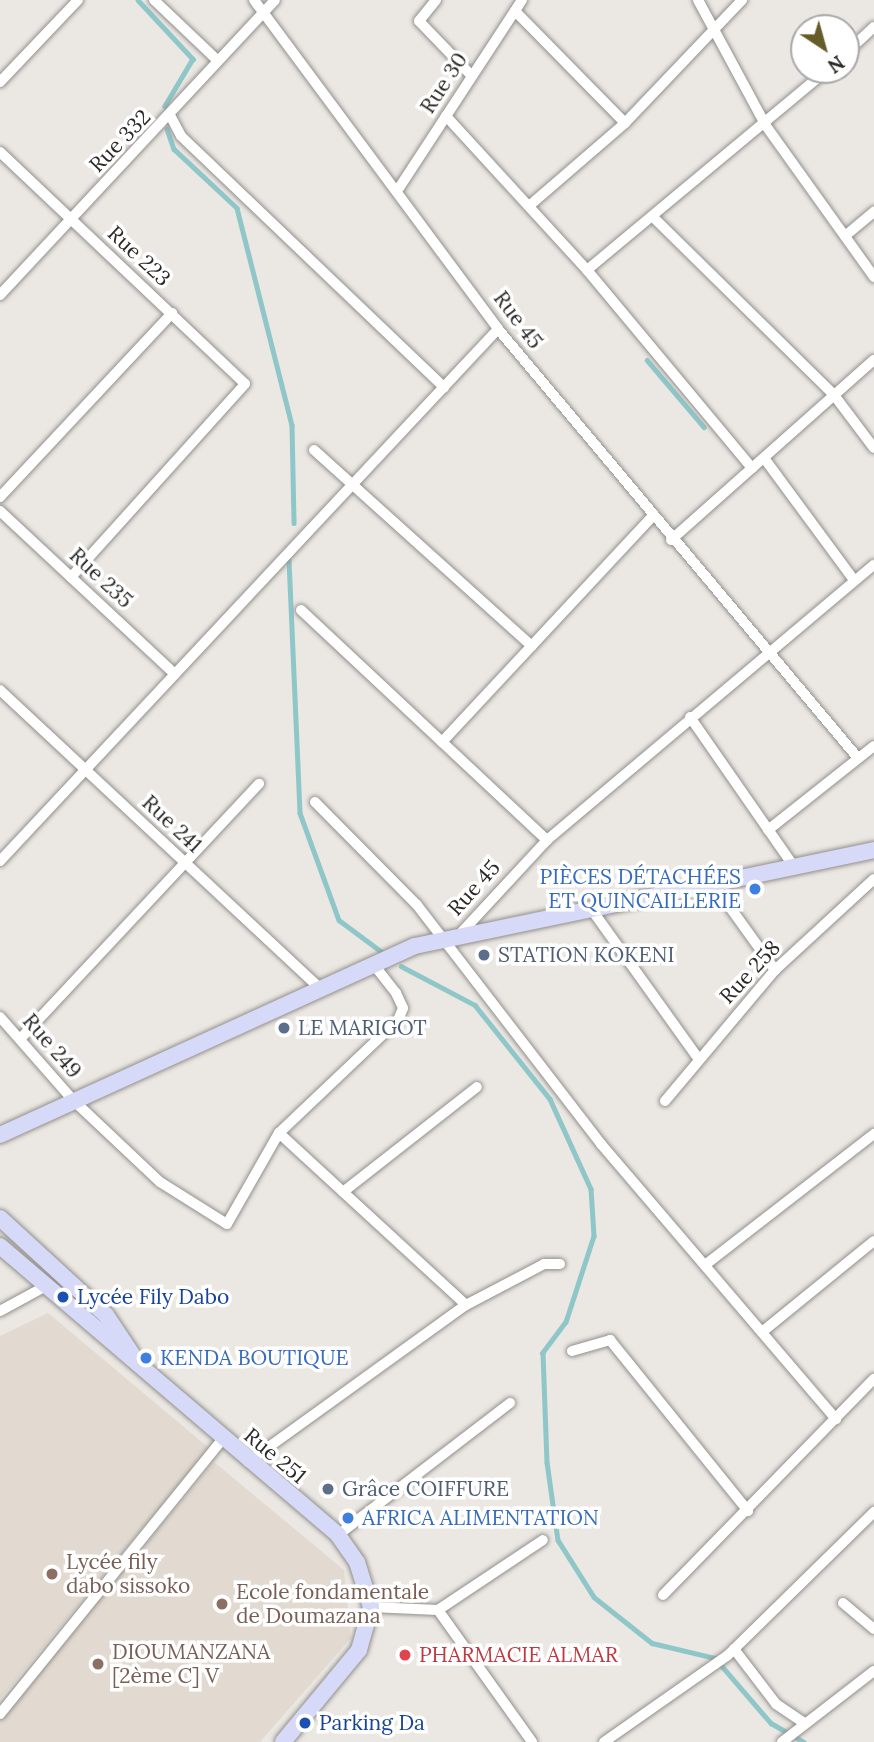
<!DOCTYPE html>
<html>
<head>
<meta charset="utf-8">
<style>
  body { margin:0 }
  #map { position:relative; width:874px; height:1742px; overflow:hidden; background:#ebe7e3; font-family:Lora,serif }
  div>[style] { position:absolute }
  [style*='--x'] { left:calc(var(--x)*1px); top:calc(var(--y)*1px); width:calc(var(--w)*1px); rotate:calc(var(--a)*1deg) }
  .built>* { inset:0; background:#e2dad1 }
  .stream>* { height:4.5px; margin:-2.25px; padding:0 2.25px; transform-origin:2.25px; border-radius:2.25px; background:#8fc6c8 }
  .roads { filter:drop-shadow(0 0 2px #92908c) drop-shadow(0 0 2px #92908c) }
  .street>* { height:10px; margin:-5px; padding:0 5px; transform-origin:5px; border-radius:5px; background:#fff }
  .secondary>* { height:16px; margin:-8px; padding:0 8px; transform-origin:8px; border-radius:8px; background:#d6d9f7 }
  .dots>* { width:19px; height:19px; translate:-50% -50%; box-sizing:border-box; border:4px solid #fff; border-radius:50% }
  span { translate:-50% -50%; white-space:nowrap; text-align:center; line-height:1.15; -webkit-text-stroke:7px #fff; paint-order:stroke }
  .street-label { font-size:21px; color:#2a2928 }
  .shop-label { font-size:21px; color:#366cbe }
  .right { translate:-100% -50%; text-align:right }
  .left { translate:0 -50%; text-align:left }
  .service-label { font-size:21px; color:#4e5e75 }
  .transit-label { font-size:21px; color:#164399 }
  .education-label { font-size:21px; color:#785e54 }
  .health-label { font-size:21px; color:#be3a42 }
  .north { position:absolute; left:790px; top:14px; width:70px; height:70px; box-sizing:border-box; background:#fff; border:2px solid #aaa9a9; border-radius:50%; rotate:144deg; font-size:19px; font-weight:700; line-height:28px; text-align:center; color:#2a2928 }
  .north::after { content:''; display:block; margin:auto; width:24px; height:32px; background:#665c29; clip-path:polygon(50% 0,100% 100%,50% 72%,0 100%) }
</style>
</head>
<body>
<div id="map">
  <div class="built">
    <div style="clip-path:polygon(48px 1313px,209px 1448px,0 1699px,0 1336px)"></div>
    <div style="clip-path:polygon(214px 1462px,344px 1570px,351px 1638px,260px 1742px,0 1742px,0 1720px)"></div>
  </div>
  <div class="stream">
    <div style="--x:138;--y:0;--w:81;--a:47"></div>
    <div style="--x:193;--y:59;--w:55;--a:120.8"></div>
    <div style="--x:167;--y:129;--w:21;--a:71"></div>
    <div style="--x:174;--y:149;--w:86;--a:43.1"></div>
    <div style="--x:237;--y:208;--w:224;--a:75.8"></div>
    <div style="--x:292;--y:425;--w:98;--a:88.8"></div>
    <div style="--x:647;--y:360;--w:88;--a:49.6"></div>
    <div style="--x:289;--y:560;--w:253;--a:87.5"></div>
    <div style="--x:300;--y:813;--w:114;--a:70"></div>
    <div style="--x:339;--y:920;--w:54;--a:36.7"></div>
    <div style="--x:401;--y:966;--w:84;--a:27.8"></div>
    <div style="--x:475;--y:1005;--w:120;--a:51.4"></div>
    <div style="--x:550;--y:1099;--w:99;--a:65.5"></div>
    <div style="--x:591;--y:1189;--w:47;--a:86.3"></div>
    <div style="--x:594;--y:1236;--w:90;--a:108"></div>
    <div style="--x:566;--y:1322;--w:39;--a:127"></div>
    <div style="--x:543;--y:1353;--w:109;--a:87.9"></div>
    <div style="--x:547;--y:1462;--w:79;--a:82"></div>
    <div style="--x:558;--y:1540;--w:67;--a:57.7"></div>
    <div style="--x:594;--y:1597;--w:74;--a:38.4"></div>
    <div style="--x:652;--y:1643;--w:65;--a:13.4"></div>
    <div style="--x:715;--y:1658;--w:86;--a:49.3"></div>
    <div style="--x:771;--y:1723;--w:38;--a:30"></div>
  </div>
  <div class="roads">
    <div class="street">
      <div style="--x:154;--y:0;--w:88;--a:43.6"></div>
      <div style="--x:254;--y:0;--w:410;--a:53.4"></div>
      <div style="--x:498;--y:329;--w:560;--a:50"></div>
      <div style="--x:436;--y:0;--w:27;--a:129"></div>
      <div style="--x:419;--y:21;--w:76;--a:46.1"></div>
      <div style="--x:698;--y:0;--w:143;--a:61.6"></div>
      <div style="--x:766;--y:126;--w:186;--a:54.4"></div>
      <div style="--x:515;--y:11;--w:157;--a:45.5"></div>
      <div style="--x:846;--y:53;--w:38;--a:-43"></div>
      <div style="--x:0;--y:82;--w:113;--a:-46.4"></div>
      <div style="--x:446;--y:116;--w:209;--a:47.5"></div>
      <div style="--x:587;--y:270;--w:258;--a:50.2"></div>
      <div style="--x:171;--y:117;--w:21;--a:62"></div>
      <div style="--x:181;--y:136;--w:364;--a:43.7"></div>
      <div style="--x:0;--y:152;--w:337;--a:43.4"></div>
      <div style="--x:245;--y:384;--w:260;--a:132"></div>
      <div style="--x:399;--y:188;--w:225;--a:-56.8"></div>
      <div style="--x:529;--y:206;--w:127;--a:-40.8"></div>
      <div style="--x:625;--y:123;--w:170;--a:-46.4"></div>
      <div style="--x:654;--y:218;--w:252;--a:44.5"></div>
      <div style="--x:834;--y:395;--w:66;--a:53"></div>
      <div style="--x:845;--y:236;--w:38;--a:-40"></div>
      <div style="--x:587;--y:270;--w:312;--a:-39.8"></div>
      <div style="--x:0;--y:295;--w:403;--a:-47"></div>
      <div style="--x:314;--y:450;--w:293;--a:42"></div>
      <div style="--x:764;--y:458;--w:152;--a:53.6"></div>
      <div style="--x:0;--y:497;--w:252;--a:-46.9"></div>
      <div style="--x:0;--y:511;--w:239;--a:43"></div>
      <div style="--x:671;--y:540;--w:271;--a:-41.6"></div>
      <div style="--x:301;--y:610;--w:337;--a:43.1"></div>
      <div style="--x:0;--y:690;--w:436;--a:43"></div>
      <div style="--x:690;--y:717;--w:184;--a:55.2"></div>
      <div style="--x:442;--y:742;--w:308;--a:-47"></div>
      <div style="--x:315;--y:802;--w:145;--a:45.3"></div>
      <div style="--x:417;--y:905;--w:302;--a:52.4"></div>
      <div style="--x:601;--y:1144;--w:362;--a:49.5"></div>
      <div style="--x:768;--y:830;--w:135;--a:-38.4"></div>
      <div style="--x:0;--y:861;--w:729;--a:-46.89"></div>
      <div style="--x:714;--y:885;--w:105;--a:54.3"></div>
      <div style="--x:592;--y:910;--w:182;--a:54.4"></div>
      <div style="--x:460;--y:934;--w:128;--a:-47.2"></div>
      <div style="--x:547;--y:840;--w:427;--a:-40.1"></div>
      <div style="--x:0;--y:1017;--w:111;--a:48.7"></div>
      <div style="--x:73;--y:1100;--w:120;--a:43.3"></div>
      <div style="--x:160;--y:1182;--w:79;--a:32.1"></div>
      <div style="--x:227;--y:1224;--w:105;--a:-60.3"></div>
      <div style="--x:279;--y:1133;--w:164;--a:-43.5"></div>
      <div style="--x:398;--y:1020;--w:13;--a:-67"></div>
      <div style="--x:403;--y:1008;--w:17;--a:-115"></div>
      <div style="--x:396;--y:993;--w:37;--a:-128"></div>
      <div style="--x:22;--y:1037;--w:347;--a:-46.9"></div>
      <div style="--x:665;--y:1101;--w:171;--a:-50"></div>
      <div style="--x:775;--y:970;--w:134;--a:-42.6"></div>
      <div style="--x:279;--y:1133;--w:254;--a:42.6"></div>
      <div style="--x:343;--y:1192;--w:170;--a:-38.1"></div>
      <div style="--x:705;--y:1265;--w:214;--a:-37.8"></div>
      <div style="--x:0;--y:1311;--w:50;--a:-28.6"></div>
      <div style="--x:762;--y:1332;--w:144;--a:-39.1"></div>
      <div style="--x:572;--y:1351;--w:40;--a:-16"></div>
      <div style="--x:610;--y:1340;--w:220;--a:51.1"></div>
      <div style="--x:248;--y:1462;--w:269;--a:-35.8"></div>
      <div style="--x:466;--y:1305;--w:88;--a:-27.7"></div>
      <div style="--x:544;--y:1264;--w:16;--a:0"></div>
      <div style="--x:338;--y:1535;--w:217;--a:-37.5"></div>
      <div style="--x:663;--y:1595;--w:302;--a:-45.7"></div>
      <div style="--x:843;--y:1603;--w:40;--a:40"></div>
      <div style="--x:371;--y:1607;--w:67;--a:2.6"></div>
      <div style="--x:438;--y:1610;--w:126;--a:-33.7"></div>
      <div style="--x:438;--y:1610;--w:162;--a:54.5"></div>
      <div style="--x:734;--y:1649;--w:69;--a:52.6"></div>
      <div style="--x:776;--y:1704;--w:34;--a:34"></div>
      <div style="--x:0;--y:1714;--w:353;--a:-51"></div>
      <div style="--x:604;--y:1742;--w:150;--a:-35"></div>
      <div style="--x:727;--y:1656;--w:206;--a:-44.4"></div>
      <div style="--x:782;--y:1742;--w:116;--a:-37.7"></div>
    </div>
    <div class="secondary">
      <div style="--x:0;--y:1135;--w:456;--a:-24.5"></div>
      <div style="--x:415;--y:946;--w:469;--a:-11.8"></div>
      <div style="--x:0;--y:1218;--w:144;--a:42.5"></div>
      <div style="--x:106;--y:1315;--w:47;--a:56.3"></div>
      <div style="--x:0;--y:1246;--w:445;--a:40.5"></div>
      <div style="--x:338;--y:1535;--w:33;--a:55"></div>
      <div style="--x:357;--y:1562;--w:47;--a:72.7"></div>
      <div style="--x:371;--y:1607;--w:45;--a:105.6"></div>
      <div style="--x:359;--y:1650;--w:119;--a:129.6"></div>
    </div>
  </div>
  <div class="dots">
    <div style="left:755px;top:889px;background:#3f7fe0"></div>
    <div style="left:484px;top:955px;background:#5c6f8a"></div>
    <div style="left:284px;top:1028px;background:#5c6f8a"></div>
    <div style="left:63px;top:1297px;background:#1a4fb4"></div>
    <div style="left:146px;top:1358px;background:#3f7fe0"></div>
    <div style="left:328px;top:1489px;background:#5c6f8a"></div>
    <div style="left:348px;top:1518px;background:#3f7fe0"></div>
    <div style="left:52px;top:1574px;background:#8d6e63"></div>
    <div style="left:222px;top:1604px;background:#8d6e63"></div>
    <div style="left:405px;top:1655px;background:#e0444e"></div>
    <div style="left:98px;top:1664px;background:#8d6e63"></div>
    <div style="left:305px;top:1723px;background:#1a4fb4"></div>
  </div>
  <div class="street-label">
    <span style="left:444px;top:83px;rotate:-57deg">Rue 30</span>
    <span style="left:120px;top:141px;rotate:-46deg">Rue 332</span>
    <span style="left:139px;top:256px;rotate:43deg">Rue 223</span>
    <span style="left:518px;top:320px;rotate:53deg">Rue 45</span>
    <span style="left:101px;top:578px;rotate:43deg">Rue 235</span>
    <span style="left:172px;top:824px;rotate:43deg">Rue 241</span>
    <span style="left:474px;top:888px;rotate:-48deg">Rue 45</span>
    <span style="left:750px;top:972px;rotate:-47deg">Rue 258</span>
    <span style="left:52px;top:1046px;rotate:49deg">Rue 249</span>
    <span style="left:275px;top:1456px;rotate:40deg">Rue 251</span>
  </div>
  <div class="shop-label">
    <span class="right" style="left:741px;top:889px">PIÈCES DÉTACHÉES<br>ET QUINCAILLERIE</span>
    <span class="left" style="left:160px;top:1358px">KENDA BOUTIQUE</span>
    <span class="left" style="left:362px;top:1518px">AFRICA ALIMENTATION</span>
  </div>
  <div class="service-label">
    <span class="left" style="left:498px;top:955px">STATION KOKENI</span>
    <span class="left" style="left:298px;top:1028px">LE MARIGOT</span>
    <span class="left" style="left:342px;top:1489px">Grâce COIFFURE</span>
  </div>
  <div class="transit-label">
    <span class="left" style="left:77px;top:1297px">Lycée Fily Dabo</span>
    <span class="left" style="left:319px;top:1723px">Parking Da</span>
  </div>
  <div class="education-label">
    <span class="left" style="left:66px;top:1574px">Lycée fily<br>dabo sissoko</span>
    <span class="left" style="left:236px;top:1604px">Ecole fondamentale<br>de Doumazana</span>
    <span class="left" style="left:112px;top:1664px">DIOUMANZANA<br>[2ème C] V</span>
  </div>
  <div class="health-label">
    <span class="left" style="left:419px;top:1655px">PHARMACIE ALMAR</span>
  </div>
  <div class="north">N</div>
</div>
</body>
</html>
